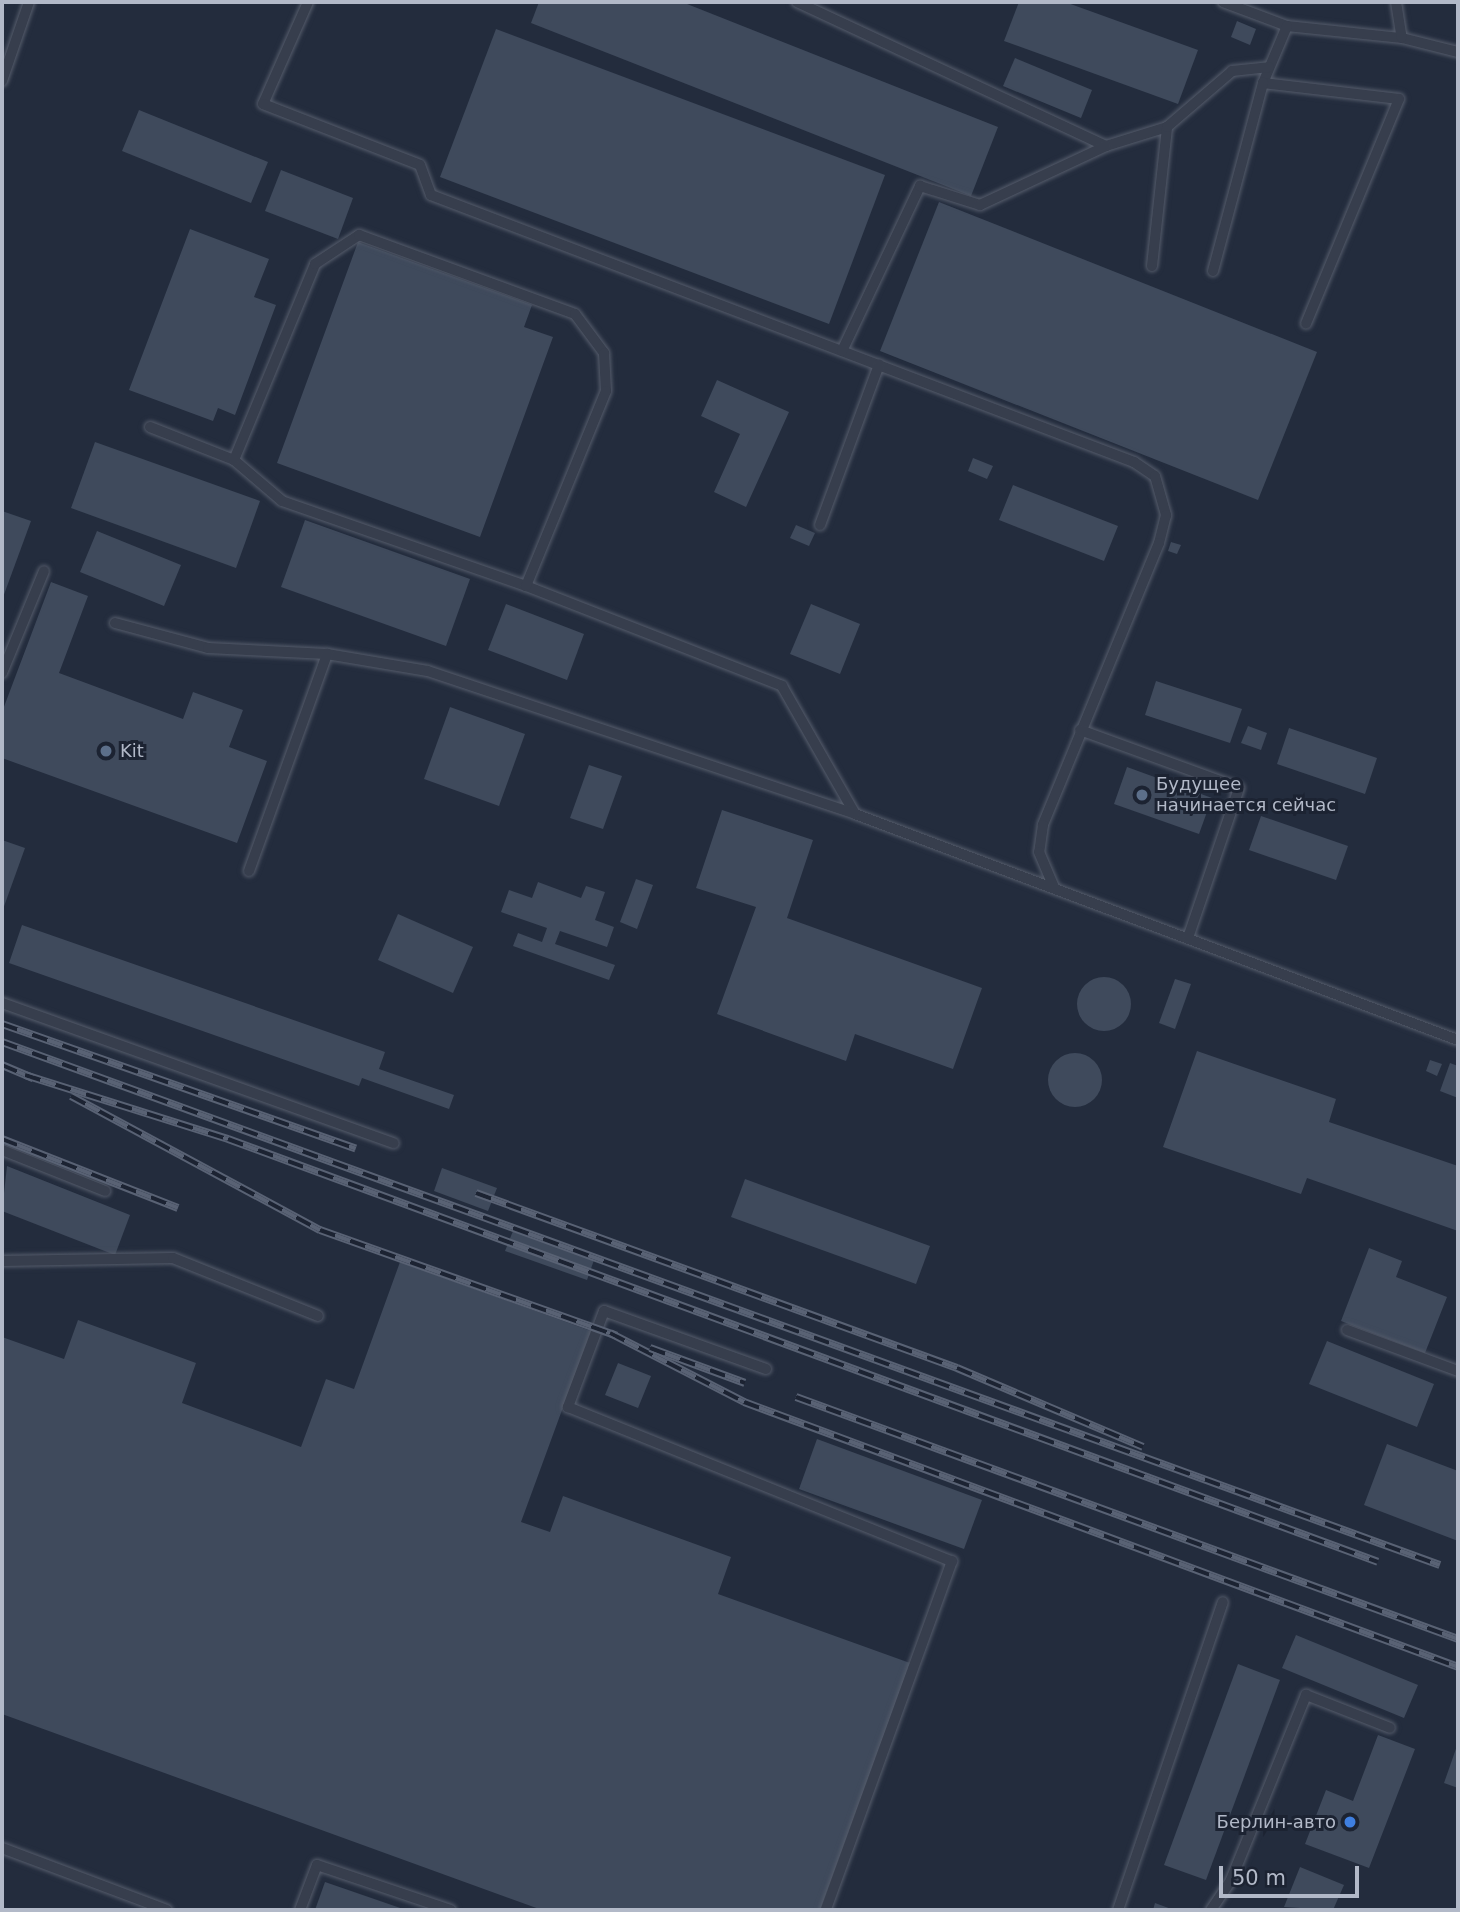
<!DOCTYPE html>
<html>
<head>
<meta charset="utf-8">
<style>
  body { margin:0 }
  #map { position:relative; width:1460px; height:1912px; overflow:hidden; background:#232c3d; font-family:"DejaVu Sans",sans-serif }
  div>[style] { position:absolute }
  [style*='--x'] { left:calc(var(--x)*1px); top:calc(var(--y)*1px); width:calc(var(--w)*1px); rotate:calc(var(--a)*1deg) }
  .building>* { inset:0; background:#3f4a5c }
  .round { border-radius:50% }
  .roads { filter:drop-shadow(0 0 2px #555c6b) drop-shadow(0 0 2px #555c6b) }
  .service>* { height:10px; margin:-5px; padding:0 5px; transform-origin:5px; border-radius:5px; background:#373e4d }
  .rail>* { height:8px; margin-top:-4px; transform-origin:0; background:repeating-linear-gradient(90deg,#1c2332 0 16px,#596274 0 32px); box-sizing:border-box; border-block:2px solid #596274 }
  .dots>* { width:19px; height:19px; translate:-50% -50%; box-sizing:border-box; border:4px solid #1c2332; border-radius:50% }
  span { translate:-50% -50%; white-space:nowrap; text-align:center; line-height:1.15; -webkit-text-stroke:6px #1c2332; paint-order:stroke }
  .poi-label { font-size:18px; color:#b2b9c8 }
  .left { translate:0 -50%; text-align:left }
  .right { translate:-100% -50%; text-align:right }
  .frame { position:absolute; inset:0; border:4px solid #b2b9c8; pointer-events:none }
  .scale { position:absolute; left:1219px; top:1866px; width:140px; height:32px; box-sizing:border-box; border:4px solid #b2b9c8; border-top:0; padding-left:9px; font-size:21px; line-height:24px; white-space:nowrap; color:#b2b9c8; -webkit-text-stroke:5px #1c2332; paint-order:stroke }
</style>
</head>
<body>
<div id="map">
  <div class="building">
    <div style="clip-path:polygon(539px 2px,682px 2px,998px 127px,971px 196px,531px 23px)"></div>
    <div style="clip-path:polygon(1019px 2px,1065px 2px,1198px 50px,1178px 104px,1004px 41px)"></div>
    <div style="clip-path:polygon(1237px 21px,1256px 29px,1250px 45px,1231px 37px)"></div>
    <div style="clip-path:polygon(496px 29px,885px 175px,829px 324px,440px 177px)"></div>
    <div style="clip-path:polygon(1015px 58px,1092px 90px,1081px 118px,1003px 86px)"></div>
    <div style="clip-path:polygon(139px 110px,268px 162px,251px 203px,122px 151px)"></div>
    <div style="clip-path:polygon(281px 170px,353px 198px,338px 239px,265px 211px)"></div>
    <div style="clip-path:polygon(939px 202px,1317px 352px,1258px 500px,880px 351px)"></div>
    <div style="clip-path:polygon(190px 229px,269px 259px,254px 297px,276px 305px,235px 415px,218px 408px,213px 421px,129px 390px)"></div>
    <div style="clip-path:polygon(358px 242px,532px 305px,524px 327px,553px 337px,480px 537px,277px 463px)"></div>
    <div style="clip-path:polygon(717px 380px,789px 412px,746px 507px,714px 492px,740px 434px,701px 416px)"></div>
    <div style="clip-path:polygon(95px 442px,260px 501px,236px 568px,71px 508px)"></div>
    <div style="clip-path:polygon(973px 458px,993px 466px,987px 479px,968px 471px)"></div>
    <div style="clip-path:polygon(1013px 485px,1118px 526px,1104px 561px,999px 520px)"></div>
    <div style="clip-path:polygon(2px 511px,31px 521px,2px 600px)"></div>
    <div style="clip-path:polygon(305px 520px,470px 579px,446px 646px,281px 587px)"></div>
    <div style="clip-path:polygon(796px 525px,815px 533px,809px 546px,790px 538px)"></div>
    <div style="clip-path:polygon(97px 531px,181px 565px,164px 606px,80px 572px)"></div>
    <div style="clip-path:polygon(1171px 542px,1181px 545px,1177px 554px,1168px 551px)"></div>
    <div style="clip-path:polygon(51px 582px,88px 596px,59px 673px,183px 719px,193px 692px,243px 710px,229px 747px,267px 761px,237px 843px,2px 758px,2px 712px)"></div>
    <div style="clip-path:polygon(506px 604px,584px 634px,567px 680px,488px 650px)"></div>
    <div style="clip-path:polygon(811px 604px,860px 624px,840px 674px,790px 654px)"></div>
    <div style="clip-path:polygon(1156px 681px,1242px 709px,1230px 743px,1145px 715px)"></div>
    <div style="clip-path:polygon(450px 707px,525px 734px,499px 806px,424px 779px)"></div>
    <div style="clip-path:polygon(1248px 726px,1267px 733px,1261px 750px,1241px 743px)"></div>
    <div style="clip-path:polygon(1289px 728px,1377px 758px,1365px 794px,1277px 764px)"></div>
    <div style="clip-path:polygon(589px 765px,622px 776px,603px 829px,570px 818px)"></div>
    <div style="clip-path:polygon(1127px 767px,1212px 798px,1199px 834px,1114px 804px)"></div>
    <div style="clip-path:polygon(722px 810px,813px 840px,787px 918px,982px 988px,953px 1069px,855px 1034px,846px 1061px,717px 1014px,756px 907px,696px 888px)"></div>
    <div style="clip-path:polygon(1261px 816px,1348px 846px,1336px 880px,1249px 850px)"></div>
    <div style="clip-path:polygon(2px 840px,25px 848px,2px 912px)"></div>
    <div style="clip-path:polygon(636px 879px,653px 885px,637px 929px,620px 922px)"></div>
    <div style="clip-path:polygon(538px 882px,581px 898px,586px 886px,605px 892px,595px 920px,614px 927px,607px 947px,560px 931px,555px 944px,615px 965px,609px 980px,513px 946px,518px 933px,542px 942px,547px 928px,501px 912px,509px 890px,532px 898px)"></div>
    <div style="clip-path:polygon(398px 914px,473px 947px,453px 993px,378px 960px)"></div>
    <div style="clip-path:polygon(22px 925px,385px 1052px,379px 1069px,454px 1095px,449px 1109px,362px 1078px,359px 1086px,9px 963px)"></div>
    <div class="round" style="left:1077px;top:977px;width:54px;height:54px"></div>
    <div style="clip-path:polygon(1175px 979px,1191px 984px,1175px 1029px,1159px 1023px)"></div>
    <div style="clip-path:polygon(1197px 1051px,1336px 1099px,1329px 1122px,1458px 1166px,1458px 1231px,1307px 1178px,1301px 1194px,1163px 1147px)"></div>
    <div class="round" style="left:1048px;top:1053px;width:54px;height:54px"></div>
    <div style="clip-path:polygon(1430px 1060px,1442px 1064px,1437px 1076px,1426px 1071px)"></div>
    <div style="clip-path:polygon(1450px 1063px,1458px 1066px,1458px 1098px,1440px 1091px)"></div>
    <div style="clip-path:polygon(7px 1166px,130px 1215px,115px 1255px,2px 1211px)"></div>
    <div style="clip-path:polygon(442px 1168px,497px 1188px,488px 1211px,434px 1191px)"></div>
    <div style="clip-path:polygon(745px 1179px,930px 1246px,916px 1284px,731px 1217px)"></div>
    <div style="clip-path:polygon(513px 1231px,594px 1260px,587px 1280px,505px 1251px)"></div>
    <div style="clip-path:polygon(1369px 1248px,1402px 1261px,1396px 1277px,1447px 1297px,1425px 1353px,1341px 1321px)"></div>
    <div style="clip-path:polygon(400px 1262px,591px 1331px,521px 1522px,550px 1532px,563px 1496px,731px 1557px,718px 1594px,910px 1663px,820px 1910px,542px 1910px,2px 1714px,2px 1337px,64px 1359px,78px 1320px,196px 1363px,182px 1403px,301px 1447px,326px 1379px,354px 1389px)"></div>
    <div style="clip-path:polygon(1327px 1341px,1434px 1384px,1417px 1427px,1309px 1384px)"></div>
    <div style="clip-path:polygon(618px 1363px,651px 1376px,638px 1408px,605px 1395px)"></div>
    <div style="clip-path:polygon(817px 1439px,982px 1500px,964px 1549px,799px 1489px)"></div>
    <div style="clip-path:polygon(1387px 1444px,1458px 1471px,1458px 1541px,1364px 1505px)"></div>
    <div style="clip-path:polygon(1296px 1635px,1418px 1685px,1404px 1718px,1282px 1668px)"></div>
    <div style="clip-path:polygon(1238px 1664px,1280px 1680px,1206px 1880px,1164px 1865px)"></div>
    <div style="clip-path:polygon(1378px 1735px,1415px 1749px,1369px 1868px,1305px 1844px,1326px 1790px,1353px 1801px)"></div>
    <div style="clip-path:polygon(1458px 1743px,1458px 1788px,1444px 1783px)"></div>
    <div style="clip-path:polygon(1300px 1867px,1344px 1885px,1333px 1910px,1284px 1907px)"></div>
    <div style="clip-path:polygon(325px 1882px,406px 1910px,315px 1910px)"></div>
    <div style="clip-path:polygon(1155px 1903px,1174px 1910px,1153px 1910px)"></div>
  </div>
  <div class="roads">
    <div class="service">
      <div style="--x:308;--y:2;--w:111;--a:113.8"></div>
      <div style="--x:263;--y:104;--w:168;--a:21.2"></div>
      <div style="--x:420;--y:165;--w:32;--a:70"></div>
      <div style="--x:431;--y:195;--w:752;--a:20.8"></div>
      <div style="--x:1134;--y:462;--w:25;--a:34"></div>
      <div style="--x:1155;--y:476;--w:41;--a:74.2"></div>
      <div style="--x:1166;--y:515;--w:29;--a:104"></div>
      <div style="--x:1159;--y:543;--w:305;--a:112.4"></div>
      <div style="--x:1043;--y:825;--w:27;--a:98"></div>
      <div style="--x:1039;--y:852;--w:38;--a:67"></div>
      <div style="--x:797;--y:2;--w:341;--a:25"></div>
      <div style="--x:1106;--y:146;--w:64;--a:-17.3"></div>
      <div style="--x:1223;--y:2;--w:68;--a:20.6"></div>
      <div style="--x:1287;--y:26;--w:116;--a:6"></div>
      <div style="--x:1402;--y:38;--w:58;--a:14"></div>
      <div style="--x:1396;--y:2;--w:36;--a:81"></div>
      <div style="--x:1287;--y:26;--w:62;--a:112.8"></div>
      <div style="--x:1263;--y:83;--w:137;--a:6.7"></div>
      <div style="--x:1399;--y:99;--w:243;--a:112.5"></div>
      <div style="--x:2;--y:81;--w:83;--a:-71.1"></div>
      <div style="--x:1152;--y:266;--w:140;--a:-83.8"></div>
      <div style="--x:1167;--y:127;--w:86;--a:-40.7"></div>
      <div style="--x:1232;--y:71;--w:37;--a:-6"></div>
      <div style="--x:1213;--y:271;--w:195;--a:-75.1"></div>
      <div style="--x:842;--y:351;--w:183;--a:-64.7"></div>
      <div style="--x:920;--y:186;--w:63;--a:17.6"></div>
      <div style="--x:980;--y:205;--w:139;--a:-25.1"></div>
      <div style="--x:150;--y:427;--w:90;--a:21.4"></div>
      <div style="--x:234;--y:460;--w:63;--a:40.5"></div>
      <div style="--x:282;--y:501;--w:258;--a:19.2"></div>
      <div style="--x:526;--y:586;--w:275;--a:21.3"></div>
      <div style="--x:782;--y:686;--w:147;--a:60.3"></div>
      <div style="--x:855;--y:814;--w:644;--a:20.55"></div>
      <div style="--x:234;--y:460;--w:212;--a:-67.5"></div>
      <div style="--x:315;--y:264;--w:53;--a:-33.4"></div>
      <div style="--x:359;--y:235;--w:230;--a:20.1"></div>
      <div style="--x:575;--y:314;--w:49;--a:53.4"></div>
      <div style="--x:604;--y:353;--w:38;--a:87"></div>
      <div style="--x:606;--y:391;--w:211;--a:112.3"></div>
      <div style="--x:820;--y:525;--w:171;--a:-69.8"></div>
      <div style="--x:115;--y:623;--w:96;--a:15"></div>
      <div style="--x:208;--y:648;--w:119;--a:2.9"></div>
      <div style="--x:327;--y:654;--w:102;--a:9.6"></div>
      <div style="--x:428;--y:671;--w:450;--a:18.5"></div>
      <div style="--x:2;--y:673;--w:110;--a:-67.6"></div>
      <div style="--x:1080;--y:730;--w:169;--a:20"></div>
      <div style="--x:1239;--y:788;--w:158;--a:108.8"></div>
      <div style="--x:249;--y:871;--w:231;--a:-70.2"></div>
      <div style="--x:2;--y:1003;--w:416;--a:19.7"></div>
      <div style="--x:2;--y:1150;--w:111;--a:21.7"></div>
      <div style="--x:2;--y:1261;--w:171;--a:-1"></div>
      <div style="--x:173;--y:1258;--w:156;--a:21.8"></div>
      <div style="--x:1347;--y:1330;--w:118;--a:20.3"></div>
      <div style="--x:766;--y:1369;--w:172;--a:-160.3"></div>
      <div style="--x:604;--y:1311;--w:103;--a:110.6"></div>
      <div style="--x:568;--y:1407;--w:414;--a:21.9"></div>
      <div style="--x:952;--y:1561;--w:371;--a:109.9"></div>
      <div style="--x:2;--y:1848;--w:176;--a:20.6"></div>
      <div style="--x:300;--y:1910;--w:48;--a:-69.3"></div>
      <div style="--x:317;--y:1865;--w:141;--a:18.6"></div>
      <div style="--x:1118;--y:1910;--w:325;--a:-71.2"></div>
      <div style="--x:1211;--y:1910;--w:36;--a:-56"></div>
      <div style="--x:1231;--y:1880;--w:200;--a:-67.9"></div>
      <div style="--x:1306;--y:1695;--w:90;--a:21.4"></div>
    </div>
  </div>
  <div class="rail">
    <div style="--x:2;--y:1024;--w:375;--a:19.4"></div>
    <div style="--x:2;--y:1042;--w:1530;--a:19.99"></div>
    <div style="--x:2;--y:1065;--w:34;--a:23"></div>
    <div style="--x:25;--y:1075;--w:213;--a:17.5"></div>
    <div style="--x:228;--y:1139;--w:1225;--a:20.19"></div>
    <div style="--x:71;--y:1096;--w:283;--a:28.3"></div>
    <div style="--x:320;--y:1230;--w:315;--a:19.6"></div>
    <div style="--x:2;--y:1139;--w:189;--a:21.4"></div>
    <div style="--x:476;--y:1193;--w:512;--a:19.99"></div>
    <div style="--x:957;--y:1368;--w:202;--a:23"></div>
    <div style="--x:610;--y:1333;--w:151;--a:27.2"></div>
    <div style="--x:744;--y:1402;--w:762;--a:20.36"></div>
    <div style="--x:650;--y:1348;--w:101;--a:20.2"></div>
    <div style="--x:796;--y:1397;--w:705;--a:20.08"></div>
  </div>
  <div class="dots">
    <div style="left:106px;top:751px;background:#5c6f8a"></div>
    <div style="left:1142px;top:795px;background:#5c6f8a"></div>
    <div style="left:1350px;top:1822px;background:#3f7fe0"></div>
  </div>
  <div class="poi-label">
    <span class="left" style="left:120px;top:751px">Kit</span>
    <span class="left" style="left:1156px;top:795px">Будущее<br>начинается сейчас</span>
    <span class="right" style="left:1336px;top:1822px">Берлин-авто</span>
  </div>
  <div class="frame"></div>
  <div class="scale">50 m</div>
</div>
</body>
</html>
